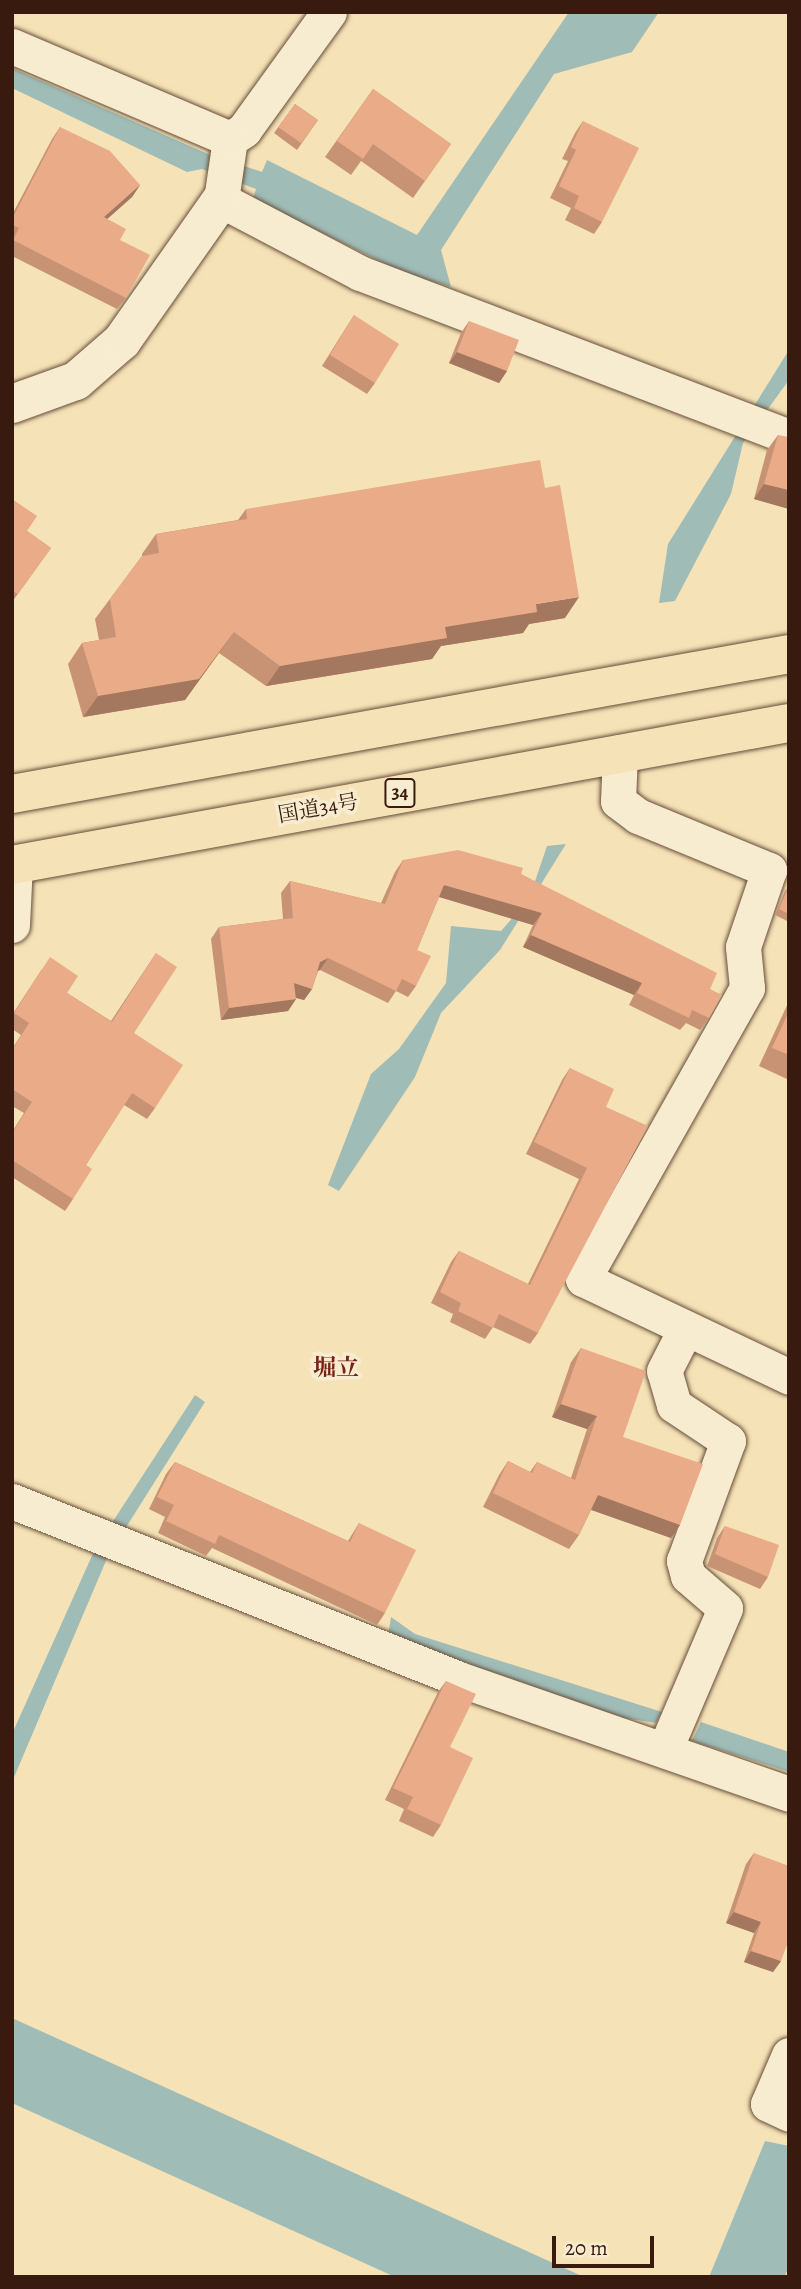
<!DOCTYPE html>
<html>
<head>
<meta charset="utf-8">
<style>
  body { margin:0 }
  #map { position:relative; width:801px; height:2289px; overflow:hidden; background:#f5e2b7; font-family:Alegreya,"Noto Serif JP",serif }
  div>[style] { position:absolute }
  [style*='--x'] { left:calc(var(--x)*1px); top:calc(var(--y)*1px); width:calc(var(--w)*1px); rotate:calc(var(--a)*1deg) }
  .water>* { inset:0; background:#9fbcb7 }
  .roads { filter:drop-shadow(0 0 2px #674d38) drop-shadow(0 0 2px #674d38) }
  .street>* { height:35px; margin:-17.5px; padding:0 17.5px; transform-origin:17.5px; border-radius:17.5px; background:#f8ecd0 }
  .secondary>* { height:38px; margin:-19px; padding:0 19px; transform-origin:19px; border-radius:19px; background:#f8ecd0 }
  .highway>* { height:38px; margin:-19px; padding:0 19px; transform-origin:19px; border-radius:19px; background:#f5e2b7 }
  .wall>* { inset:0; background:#c89375 }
  .shaded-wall>* { inset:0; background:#a3785f }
  .building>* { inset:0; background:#e9ab88 }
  span { translate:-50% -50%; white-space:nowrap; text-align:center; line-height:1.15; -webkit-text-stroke:7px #f8ecd0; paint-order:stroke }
  .shield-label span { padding:2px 5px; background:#f8ecd0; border:2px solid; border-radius:5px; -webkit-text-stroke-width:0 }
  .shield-label { font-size:19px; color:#381b0e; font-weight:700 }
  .street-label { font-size:21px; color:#381b0e }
  .neighbourhood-label { font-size:23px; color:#7a1f14; font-weight:700 }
  .frame { position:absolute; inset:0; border:14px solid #381b0e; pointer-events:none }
  .scale { position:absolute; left:552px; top:2236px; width:102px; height:32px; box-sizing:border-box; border:4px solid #381b0e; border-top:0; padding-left:9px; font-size:21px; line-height:24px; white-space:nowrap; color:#381b0e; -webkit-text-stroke:5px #f8ecd0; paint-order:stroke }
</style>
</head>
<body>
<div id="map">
  <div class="water">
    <div style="clip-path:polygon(569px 12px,659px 12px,632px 52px,554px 74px,441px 250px,451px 287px,404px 273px,253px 199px,256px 189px,202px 169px,187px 172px,12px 88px,12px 68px,208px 154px,262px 172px,267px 160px,417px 235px)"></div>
    <div style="clip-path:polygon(789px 350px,789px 380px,743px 443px,731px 494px,675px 601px,659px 603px,668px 544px)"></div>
    <div style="clip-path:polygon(566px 844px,500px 950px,441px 1013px,415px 1077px,339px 1191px,328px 1185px,371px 1074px,399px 1049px,446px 983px,451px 926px,501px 931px,529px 899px,547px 846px)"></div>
    <div style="clip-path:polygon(195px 1395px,205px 1402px,108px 1556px,12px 1782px,12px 1734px,95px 1549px)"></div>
    <div style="clip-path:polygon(391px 1617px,415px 1634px,662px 1712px,656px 1723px,624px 1718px,388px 1636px)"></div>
    <div style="clip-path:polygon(701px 1722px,789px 1752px,789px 1772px,692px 1741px)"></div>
    <div style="clip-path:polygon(12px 2018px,584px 2277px,395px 2277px,12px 2103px)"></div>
    <div style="clip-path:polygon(765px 2141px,789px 2146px,789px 2267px,784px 2277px,709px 2277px)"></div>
  </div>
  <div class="roads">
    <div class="street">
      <div style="--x:329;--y:12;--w:145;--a:125.8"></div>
      <div style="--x:244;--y:130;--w:17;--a:147"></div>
      <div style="--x:230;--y:139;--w:62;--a:98.4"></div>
      <div style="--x:221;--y:200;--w:157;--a:27.7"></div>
      <div style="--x:360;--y:273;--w:459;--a:20.9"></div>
      <div style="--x:12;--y:46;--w:237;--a:23.1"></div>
      <div style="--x:620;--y:752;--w:49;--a:92.3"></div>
      <div style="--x:618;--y:801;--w:25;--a:37"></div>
      <div style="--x:638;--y:816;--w:142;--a:22.4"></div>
      <div style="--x:769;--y:870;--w:81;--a:108.7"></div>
      <div style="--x:743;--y:947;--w:41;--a:84.4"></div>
      <div style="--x:747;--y:988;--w:334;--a:119.4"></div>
      <div style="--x:583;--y:1279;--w:228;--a:25.4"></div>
      <div style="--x:12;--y:925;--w:61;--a:-87.2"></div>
      <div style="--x:12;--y:1501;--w:478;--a:21.7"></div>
      <div style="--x:456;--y:1678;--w:353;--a:19.2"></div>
      <div style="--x:665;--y:1749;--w:153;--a:-66.9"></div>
      <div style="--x:725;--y:1608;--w:49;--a:-139.1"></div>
      <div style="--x:688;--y:1576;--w:16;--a:-105"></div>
      <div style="--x:684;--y:1561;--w:128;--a:-69.9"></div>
      <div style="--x:728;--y:1441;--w:65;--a:-146.3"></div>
      <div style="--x:674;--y:1405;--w:35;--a:-106"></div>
      <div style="--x:664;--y:1371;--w:48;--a:-62.9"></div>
      <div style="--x:789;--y:2055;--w:53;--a:113.2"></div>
      <div style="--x:768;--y:2104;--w:23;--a:25"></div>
    </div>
    <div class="secondary">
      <div style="--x:12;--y:404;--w:68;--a:-19.8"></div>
      <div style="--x:76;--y:381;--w:61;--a:-41"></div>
      <div style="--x:122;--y:341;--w:172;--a:-54.9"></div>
    </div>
    <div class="highway">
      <div style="--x:12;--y:794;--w:790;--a:-10.21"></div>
      <div style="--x:12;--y:865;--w:790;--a:-10.36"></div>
    </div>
  </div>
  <div class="wall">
    <div style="clip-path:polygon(373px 89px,451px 144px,413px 198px,361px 161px,351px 175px,325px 157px)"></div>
    <div style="clip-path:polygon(295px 104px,318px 120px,297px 150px,274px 133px)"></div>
    <div style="clip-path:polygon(583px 121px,602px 222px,594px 234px,565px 220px,571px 208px,550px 198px,568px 161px,562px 159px,575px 133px)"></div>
    <div style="clip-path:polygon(60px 127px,140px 185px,132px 197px,107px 219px,120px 240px,126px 298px,117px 309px,12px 256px,12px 215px,52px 139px)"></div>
    <div style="clip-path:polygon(354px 315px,375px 383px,367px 394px,322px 366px)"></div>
    <div style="clip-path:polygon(469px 321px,507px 371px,499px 383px,449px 363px,461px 333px)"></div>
    <div style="clip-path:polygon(778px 435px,789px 509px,754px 499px,767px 450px)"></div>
    <div style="clip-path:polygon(12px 499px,27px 531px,51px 548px,12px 602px)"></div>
    <div style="clip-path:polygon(246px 509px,565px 618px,529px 624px,523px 633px,441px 646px,432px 659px,266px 686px,219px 653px,185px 700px,83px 717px,68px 664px,82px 643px,99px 640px,95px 619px,142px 556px,142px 554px,156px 534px,238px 520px)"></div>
    <div style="clip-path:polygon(403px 860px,521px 874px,710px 989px,709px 1018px,700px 1030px,686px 1023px,680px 1030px,629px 1005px,634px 995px,523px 947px,533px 925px,439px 897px,417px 950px,416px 986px,408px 997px,396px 991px,388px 1003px,320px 970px,318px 971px,312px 989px,304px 1000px,296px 998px,296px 999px,288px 1011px,221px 1020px,211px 939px,219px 927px,283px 919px,281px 893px,290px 881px,381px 903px,395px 872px)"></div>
    <div style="clip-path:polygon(789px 886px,789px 922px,775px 915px,785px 891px)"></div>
    <div style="clip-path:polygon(156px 953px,134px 1033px,155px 1108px,147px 1119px,124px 1105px,86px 1165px,73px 1199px,65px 1211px,12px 1177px,12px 1132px,24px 1113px,12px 1106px,12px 1049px,21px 1035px,12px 1029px,12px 1015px,42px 969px,67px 993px,111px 1021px)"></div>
    <div style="clip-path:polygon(789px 1001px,789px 1080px,759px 1066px)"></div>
    <div style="clip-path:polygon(570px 1068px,606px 1107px,538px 1333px,530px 1344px,493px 1327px,485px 1339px,450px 1322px,453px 1314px,431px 1303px,451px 1262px,459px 1251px,528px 1284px,579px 1179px,526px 1154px,562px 1080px)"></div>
    <div style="clip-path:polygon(581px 1348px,623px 1437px,680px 1525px,671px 1538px,591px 1510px,579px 1535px,569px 1549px,483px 1507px,499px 1475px,508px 1461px,530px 1472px,537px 1462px,571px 1478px,587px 1429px,552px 1417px,571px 1362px)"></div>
    <div style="clip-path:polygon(175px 1462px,348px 1541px,359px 1523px,385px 1613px,377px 1625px,212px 1548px,206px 1556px,158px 1533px,165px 1517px,149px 1509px,166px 1474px)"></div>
    <div style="clip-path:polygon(725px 1526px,768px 1577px,760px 1589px,707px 1566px,717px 1538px)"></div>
    <div style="clip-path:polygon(446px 1681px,450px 1747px,441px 1825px,433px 1837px,399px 1821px,404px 1809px,385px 1800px,438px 1692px)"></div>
    <div style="clip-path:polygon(754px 1853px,781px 1961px,773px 1972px,744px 1962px,754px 1933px,726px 1923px,746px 1864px)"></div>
  </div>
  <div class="shaded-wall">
    <div style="clip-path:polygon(140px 185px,132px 197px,96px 229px,104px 217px)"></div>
    <div style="clip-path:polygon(457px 352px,507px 371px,499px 383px,449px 363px)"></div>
    <div style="clip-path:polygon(764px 484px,789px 490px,789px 509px,754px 499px)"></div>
    <div style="clip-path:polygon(579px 597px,565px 618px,529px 624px,523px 633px,441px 646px,432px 659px,266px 686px,280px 666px,445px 627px,536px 604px)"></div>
    <div style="clip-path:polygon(234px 632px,185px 700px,83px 717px,98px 696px)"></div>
    <div style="clip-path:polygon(444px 885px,542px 913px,533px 925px,436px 896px)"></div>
    <div style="clip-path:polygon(531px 935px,642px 983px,634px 995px,523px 947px)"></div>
    <div style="clip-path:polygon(328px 958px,320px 970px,312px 973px,320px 962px)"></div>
    <div style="clip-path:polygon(294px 983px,312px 989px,304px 1000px,285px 995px)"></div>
    <div style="clip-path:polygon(296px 999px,288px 1011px,221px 1020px,229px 1008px)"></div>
    <div style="clip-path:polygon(561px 1404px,597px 1416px,587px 1429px,552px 1417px)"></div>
    <div style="clip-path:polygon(598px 1495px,680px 1525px,671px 1538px,589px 1509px)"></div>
    <div style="clip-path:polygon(734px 1912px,761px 1922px,754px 1933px,726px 1923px)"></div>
    <div style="clip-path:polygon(751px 1951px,781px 1961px,773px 1972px,744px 1962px)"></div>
  </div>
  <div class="building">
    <div style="clip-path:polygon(373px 89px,451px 144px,425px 181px,373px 144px,363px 159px,337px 141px)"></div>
    <div style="clip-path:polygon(295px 104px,318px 120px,301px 143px,278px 127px)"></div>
    <div style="clip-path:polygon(583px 121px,639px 148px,602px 222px,574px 208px,579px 196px,559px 186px,576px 150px,571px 147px)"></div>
    <div style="clip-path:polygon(60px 127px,110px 151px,140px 185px,104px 217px,126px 229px,120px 240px,150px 255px,126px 298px,13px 240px,19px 228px,12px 225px,12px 219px)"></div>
    <div style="clip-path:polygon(354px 315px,399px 344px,375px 383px,330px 355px)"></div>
    <div style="clip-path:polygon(469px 321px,519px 340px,507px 371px,457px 352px)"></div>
    <div style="clip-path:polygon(778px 435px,789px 437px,789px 490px,764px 484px)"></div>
    <div style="clip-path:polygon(540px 460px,545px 488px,560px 485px,579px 597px,536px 604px,537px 612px,445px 627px,447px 638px,280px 666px,234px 632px,199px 679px,98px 696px,82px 643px,116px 637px,110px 599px,142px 556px,159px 553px,156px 534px,247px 519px,246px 509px)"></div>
    <div style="clip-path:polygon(12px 499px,37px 516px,27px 531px,51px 548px,18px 594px,12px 591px)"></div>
    <div style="clip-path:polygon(458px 850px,523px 868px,521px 874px,717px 973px,710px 989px,722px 995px,709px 1018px,692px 1010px,689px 1018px,637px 993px,642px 983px,531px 935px,542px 913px,444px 885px,417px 950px,431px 956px,416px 986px,402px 979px,396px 991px,328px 958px,320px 962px,312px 989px,294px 983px,296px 999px,229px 1008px,219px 927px,293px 918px,290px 881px,385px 904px,403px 860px)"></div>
    <div style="clip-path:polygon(789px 886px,789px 914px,779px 909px)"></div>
    <div style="clip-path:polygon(156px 953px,177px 967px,134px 1033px,183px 1065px,155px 1108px,132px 1093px,86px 1165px,92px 1169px,73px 1199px,12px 1160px,12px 1133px,32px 1102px,12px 1089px,12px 1050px,29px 1023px,14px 1013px,50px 957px,78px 976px,67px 993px,112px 1022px)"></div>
    <div style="clip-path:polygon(789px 1011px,789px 1055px,772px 1048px)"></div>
    <div style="clip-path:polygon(570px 1068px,614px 1089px,606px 1107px,648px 1126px,538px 1333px,499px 1314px,493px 1328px,458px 1311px,461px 1303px,440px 1292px,459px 1251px,530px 1285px,587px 1168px,534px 1142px)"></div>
    <div style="clip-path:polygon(581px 1348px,646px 1371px,623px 1437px,703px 1464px,680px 1525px,598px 1495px,579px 1535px,493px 1493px,508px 1461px,532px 1473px,537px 1462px,575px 1480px,597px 1416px,561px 1404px)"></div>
    <div style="clip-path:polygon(175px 1462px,350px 1542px,359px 1523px,416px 1550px,385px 1613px,219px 1535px,215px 1544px,166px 1521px,174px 1505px,157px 1497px)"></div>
    <div style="clip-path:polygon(725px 1526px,779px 1545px,768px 1577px,715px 1554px)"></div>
    <div style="clip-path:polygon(446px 1681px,476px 1694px,450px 1747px,473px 1758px,441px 1825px,407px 1809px,413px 1797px,393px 1788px)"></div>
    <div style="clip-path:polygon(754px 1853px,789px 1866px,789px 1939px,781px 1961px,751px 1951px,761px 1922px,734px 1912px)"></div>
  </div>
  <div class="shield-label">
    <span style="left:400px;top:793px">34</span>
  </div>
  <div class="street-label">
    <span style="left:318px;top:808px;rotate:-10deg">国道34号</span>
  </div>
  <div class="neighbourhood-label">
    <span style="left:336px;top:1368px">堀立</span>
  </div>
  <div class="frame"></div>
  <div class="scale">20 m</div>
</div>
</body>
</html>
